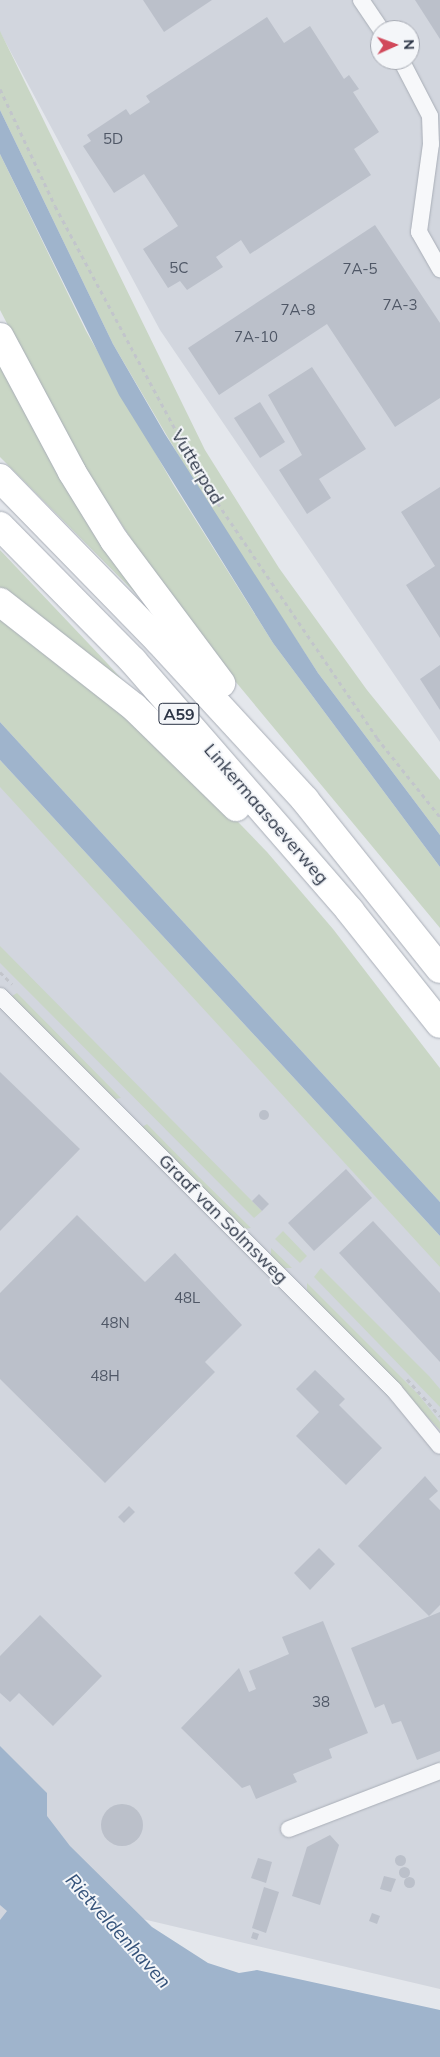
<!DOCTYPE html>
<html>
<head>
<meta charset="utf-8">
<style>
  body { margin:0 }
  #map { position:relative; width:440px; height:2057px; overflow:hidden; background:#e4e7ec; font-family:Mulish,sans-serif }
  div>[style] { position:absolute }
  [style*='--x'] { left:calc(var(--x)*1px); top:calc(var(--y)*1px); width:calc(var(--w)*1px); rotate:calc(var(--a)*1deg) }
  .built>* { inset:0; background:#d2d6de }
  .green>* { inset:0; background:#c9d6c5 }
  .water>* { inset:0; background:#9fb4cc }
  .building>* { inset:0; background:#bbc0ca }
  .round { border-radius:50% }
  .path>* { height:3px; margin-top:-1.5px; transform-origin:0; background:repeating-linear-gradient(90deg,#c2c5cb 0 4px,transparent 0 8px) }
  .roads { filter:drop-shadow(0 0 1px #a9aeb7) drop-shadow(0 0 1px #a9aeb7) }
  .street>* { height:16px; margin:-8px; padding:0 8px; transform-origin:8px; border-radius:8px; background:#f7f8fa }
  .highway>* { height:28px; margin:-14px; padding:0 14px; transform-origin:14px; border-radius:14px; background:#fff }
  span { translate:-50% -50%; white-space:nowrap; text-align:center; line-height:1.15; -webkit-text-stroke:4px #f4f6f9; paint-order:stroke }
  .number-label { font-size:15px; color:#4f5766 }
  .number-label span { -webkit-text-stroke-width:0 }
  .shield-label span { padding:1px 4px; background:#f4f6f9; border:1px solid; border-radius:4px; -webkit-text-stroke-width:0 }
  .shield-label { font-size:16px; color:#2b3445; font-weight:700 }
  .street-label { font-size:18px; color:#2b3445 }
  .water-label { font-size:19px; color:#34527a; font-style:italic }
  .north { position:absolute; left:370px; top:20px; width:50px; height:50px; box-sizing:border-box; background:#f4f6f9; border:1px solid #a4a8b1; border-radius:50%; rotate:88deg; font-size:14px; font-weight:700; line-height:20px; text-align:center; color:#2b3445 }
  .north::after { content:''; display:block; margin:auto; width:18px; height:22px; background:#d1495b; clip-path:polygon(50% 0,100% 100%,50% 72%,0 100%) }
</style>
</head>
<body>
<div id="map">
  <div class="built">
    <div style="clip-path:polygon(evenodd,0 0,440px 0,440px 742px,160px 330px,0 32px,0 0,380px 30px,410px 30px,410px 60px,380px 60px,380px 30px)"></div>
    <div style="clip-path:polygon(0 777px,440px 1252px,440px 1989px,28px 1892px,0 1921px)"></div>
  </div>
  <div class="green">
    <div style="clip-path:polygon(0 31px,205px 450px,279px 568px,367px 690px,440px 780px,440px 835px,318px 673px,200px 492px,113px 344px,0 110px)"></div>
    <div style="clip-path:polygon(0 154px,86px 331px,173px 484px,273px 643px,440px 867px,440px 928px,186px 622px,75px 454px,0 310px)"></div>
    <div style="clip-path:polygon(0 350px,176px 634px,0 457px)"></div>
    <div style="clip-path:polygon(0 550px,107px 663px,170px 732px,0 593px)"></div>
    <div style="clip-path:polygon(0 616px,181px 763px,267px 852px,333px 929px,440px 1068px,440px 1202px,0 722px)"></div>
    <div style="clip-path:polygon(0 760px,440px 1236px,440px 1267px,0 787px)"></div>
    <div style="clip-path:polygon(0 946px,262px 1211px,254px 1218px,0 963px)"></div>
    <div style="clip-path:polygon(17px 993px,121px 1098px,115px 1099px,12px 996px)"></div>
    <div style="clip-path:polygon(147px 1124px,199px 1177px,251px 1228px,244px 1229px,142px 1127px)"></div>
    <div style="clip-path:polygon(283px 1231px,307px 1256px,300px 1263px,275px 1239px)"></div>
    <div style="clip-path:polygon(271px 1248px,292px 1268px,284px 1268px,271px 1256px)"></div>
    <div style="clip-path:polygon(321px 1268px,429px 1376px,440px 1389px,440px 1407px,314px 1277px)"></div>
    <div style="clip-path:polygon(307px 1283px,418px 1394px,440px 1422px,440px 1430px,307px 1291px)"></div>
  </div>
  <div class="water">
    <div style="clip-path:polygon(0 110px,113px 344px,165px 434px,318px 673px,440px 835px,440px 867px,273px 643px,119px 395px,0 154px)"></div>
    <div style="clip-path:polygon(0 722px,440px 1202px,440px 1236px,0 760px)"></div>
    <div style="clip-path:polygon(0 1746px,47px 1793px,47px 1816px,70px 1846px,152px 1927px,208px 1963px,239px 1973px,257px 1970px,440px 2010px,440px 2057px,0 2057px,0 1920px,7px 1911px,0 1905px)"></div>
  </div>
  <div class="building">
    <div style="clip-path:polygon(143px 0,212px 0,164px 32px)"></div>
    <div style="clip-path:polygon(415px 0,440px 0,440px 39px)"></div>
    <div style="clip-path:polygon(267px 17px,284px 43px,310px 26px,344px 79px,349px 75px,359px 89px,353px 92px,379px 132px,354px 149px,371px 175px,250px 254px,241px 240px,216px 257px,223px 267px,187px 290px,180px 281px,168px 288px,143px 249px,178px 226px,144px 174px,114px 193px,83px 146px,91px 141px,87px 135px,126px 109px,130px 115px,150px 102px,146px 96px)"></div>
    <div style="clip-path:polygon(375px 225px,440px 323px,440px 398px,395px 427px,327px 324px,219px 395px,188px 348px)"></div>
    <div style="clip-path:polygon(312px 367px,366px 449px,319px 479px,331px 498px,307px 514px,279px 470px,302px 455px,268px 395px)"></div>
    <div style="clip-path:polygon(260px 402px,285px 442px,260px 458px,234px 418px)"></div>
    <div style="clip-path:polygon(440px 487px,440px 638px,406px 585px,435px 566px,401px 512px)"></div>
    <div style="clip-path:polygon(440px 665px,440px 710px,420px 679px)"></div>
    <div style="clip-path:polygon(0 1072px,80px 1149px,0 1231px)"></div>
    <div class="round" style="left:259px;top:1110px;width:10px;height:10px"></div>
    <div style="clip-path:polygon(346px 1169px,372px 1198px,314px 1251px,288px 1223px)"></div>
    <div style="clip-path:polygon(259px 1194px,269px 1204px,262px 1211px,252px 1201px)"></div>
    <div style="clip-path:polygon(77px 1215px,145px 1282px,175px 1253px,242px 1325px,205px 1362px,215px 1372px,105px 1483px,0 1379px,0 1293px)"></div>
    <div style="clip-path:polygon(373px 1221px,440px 1293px,440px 1362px,339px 1253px)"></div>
    <div style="clip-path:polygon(315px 1370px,345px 1399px,339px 1405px,382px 1448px,346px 1485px,296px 1436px,319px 1412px,296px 1389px)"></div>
    <div style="clip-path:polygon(425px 1476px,438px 1491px,429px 1499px,440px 1510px,440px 1605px,429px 1616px,358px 1546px)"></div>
    <div style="clip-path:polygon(129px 1506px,135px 1512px,124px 1523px,118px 1517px)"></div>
    <div style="clip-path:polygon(319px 1548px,335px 1564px,310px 1590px,294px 1573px)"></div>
    <div style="clip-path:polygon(440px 1612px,440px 1751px,417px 1760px,401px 1721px,392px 1724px,384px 1704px,375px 1708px,351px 1648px)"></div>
    <div style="clip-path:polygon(40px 1615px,102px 1676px,53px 1726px,19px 1693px,10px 1702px,0 1693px,0 1656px)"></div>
    <div style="clip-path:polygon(323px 1621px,368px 1733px,329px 1749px,332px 1758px,293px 1774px,297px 1782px,256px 1799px,250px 1785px,242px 1788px,181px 1728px,239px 1668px,249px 1692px,256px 1689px,249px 1671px,289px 1654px,282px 1637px)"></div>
    <div class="round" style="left:101px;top:1804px;width:42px;height:42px"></div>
    <div style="clip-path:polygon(330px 1835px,339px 1845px,320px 1905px,292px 1896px,307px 1847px)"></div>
    <div class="round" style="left:394.5px;top:1854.5px;width:11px;height:11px"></div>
    <div style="clip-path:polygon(258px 1858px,272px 1862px,266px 1883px,251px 1878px)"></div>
    <div class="round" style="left:398.5px;top:1866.5px;width:11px;height:11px"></div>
    <div style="clip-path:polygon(384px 1876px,396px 1879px,391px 1892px,380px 1889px)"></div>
    <div class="round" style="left:403.5px;top:1876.5px;width:11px;height:11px"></div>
    <div style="clip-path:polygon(264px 1887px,279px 1892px,266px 1933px,252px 1928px)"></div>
    <div style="clip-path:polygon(372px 1913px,380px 1916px,377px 1924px,369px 1921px)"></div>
    <div style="clip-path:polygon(253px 1932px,259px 1934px,257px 1940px,251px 1938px)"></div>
  </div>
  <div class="path">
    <div style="--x:0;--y:89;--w:129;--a:64.8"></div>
    <div style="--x:55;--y:206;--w:315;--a:61.7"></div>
    <div style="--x:204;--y:483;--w:308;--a:55.8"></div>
    <div style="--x:377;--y:738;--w:101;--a:51.4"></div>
    <div style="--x:0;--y:972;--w:17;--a:45"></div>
    <div style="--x:407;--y:1379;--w:50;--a:48.3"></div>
  </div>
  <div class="roads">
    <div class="street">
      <div style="--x:361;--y:0;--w:36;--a:56"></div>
      <div style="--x:401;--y:60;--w:63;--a:62.6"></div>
      <div style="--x:430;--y:116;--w:28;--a:88"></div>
      <div style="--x:431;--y:144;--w:89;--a:97.8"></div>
      <div style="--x:419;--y:232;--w:43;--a:60.4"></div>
      <div style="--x:0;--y:996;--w:557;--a:45"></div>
      <div style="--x:394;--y:1390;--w:72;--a:50.6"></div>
      <div style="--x:289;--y:1829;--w:162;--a:-21"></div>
    </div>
    <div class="highway">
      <div style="--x:0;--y:337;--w:153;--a:61.9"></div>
      <div style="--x:72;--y:472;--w:80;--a:58.3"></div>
      <div style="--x:114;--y:540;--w:179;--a:53.2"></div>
      <div style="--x:0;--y:478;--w:228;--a:45.7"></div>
      <div style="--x:159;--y:641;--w:216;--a:47.4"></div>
      <div style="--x:305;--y:800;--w:216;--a:51.4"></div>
      <div style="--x:0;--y:526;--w:190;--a:45.4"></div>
      <div style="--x:133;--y:661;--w:331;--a:49"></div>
      <div style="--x:350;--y:911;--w:144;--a:51.5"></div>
      <div style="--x:0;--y:602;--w:170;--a:38.1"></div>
      <div style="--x:134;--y:707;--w:143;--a:44.4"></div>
    </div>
  </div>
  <div class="number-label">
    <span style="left:113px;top:139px">5D</span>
    <span style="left:179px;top:268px">5C</span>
    <span style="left:360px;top:269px">7A-5</span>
    <span style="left:400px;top:305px">7A-3</span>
    <span style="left:298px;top:310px">7A-8</span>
    <span style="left:256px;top:337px">7A-10</span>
    <span style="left:187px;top:1298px">48L</span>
    <span style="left:115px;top:1323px">48N</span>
    <span style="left:105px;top:1376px">48H</span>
    <span style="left:321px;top:1702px">38</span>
  </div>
  <div class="shield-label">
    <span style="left:179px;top:714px">A59</span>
  </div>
  <div class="street-label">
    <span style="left:197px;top:467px;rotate:59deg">Vutterpad</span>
    <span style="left:266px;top:814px;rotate:49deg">Linkermaasoeverweg</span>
    <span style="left:223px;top:1219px;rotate:45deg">Graaf van Solmsweg</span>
  </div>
  <div class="water-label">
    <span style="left:118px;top:1931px;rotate:48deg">Rietveldenhaven</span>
  </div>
  <div class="north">N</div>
</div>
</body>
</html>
